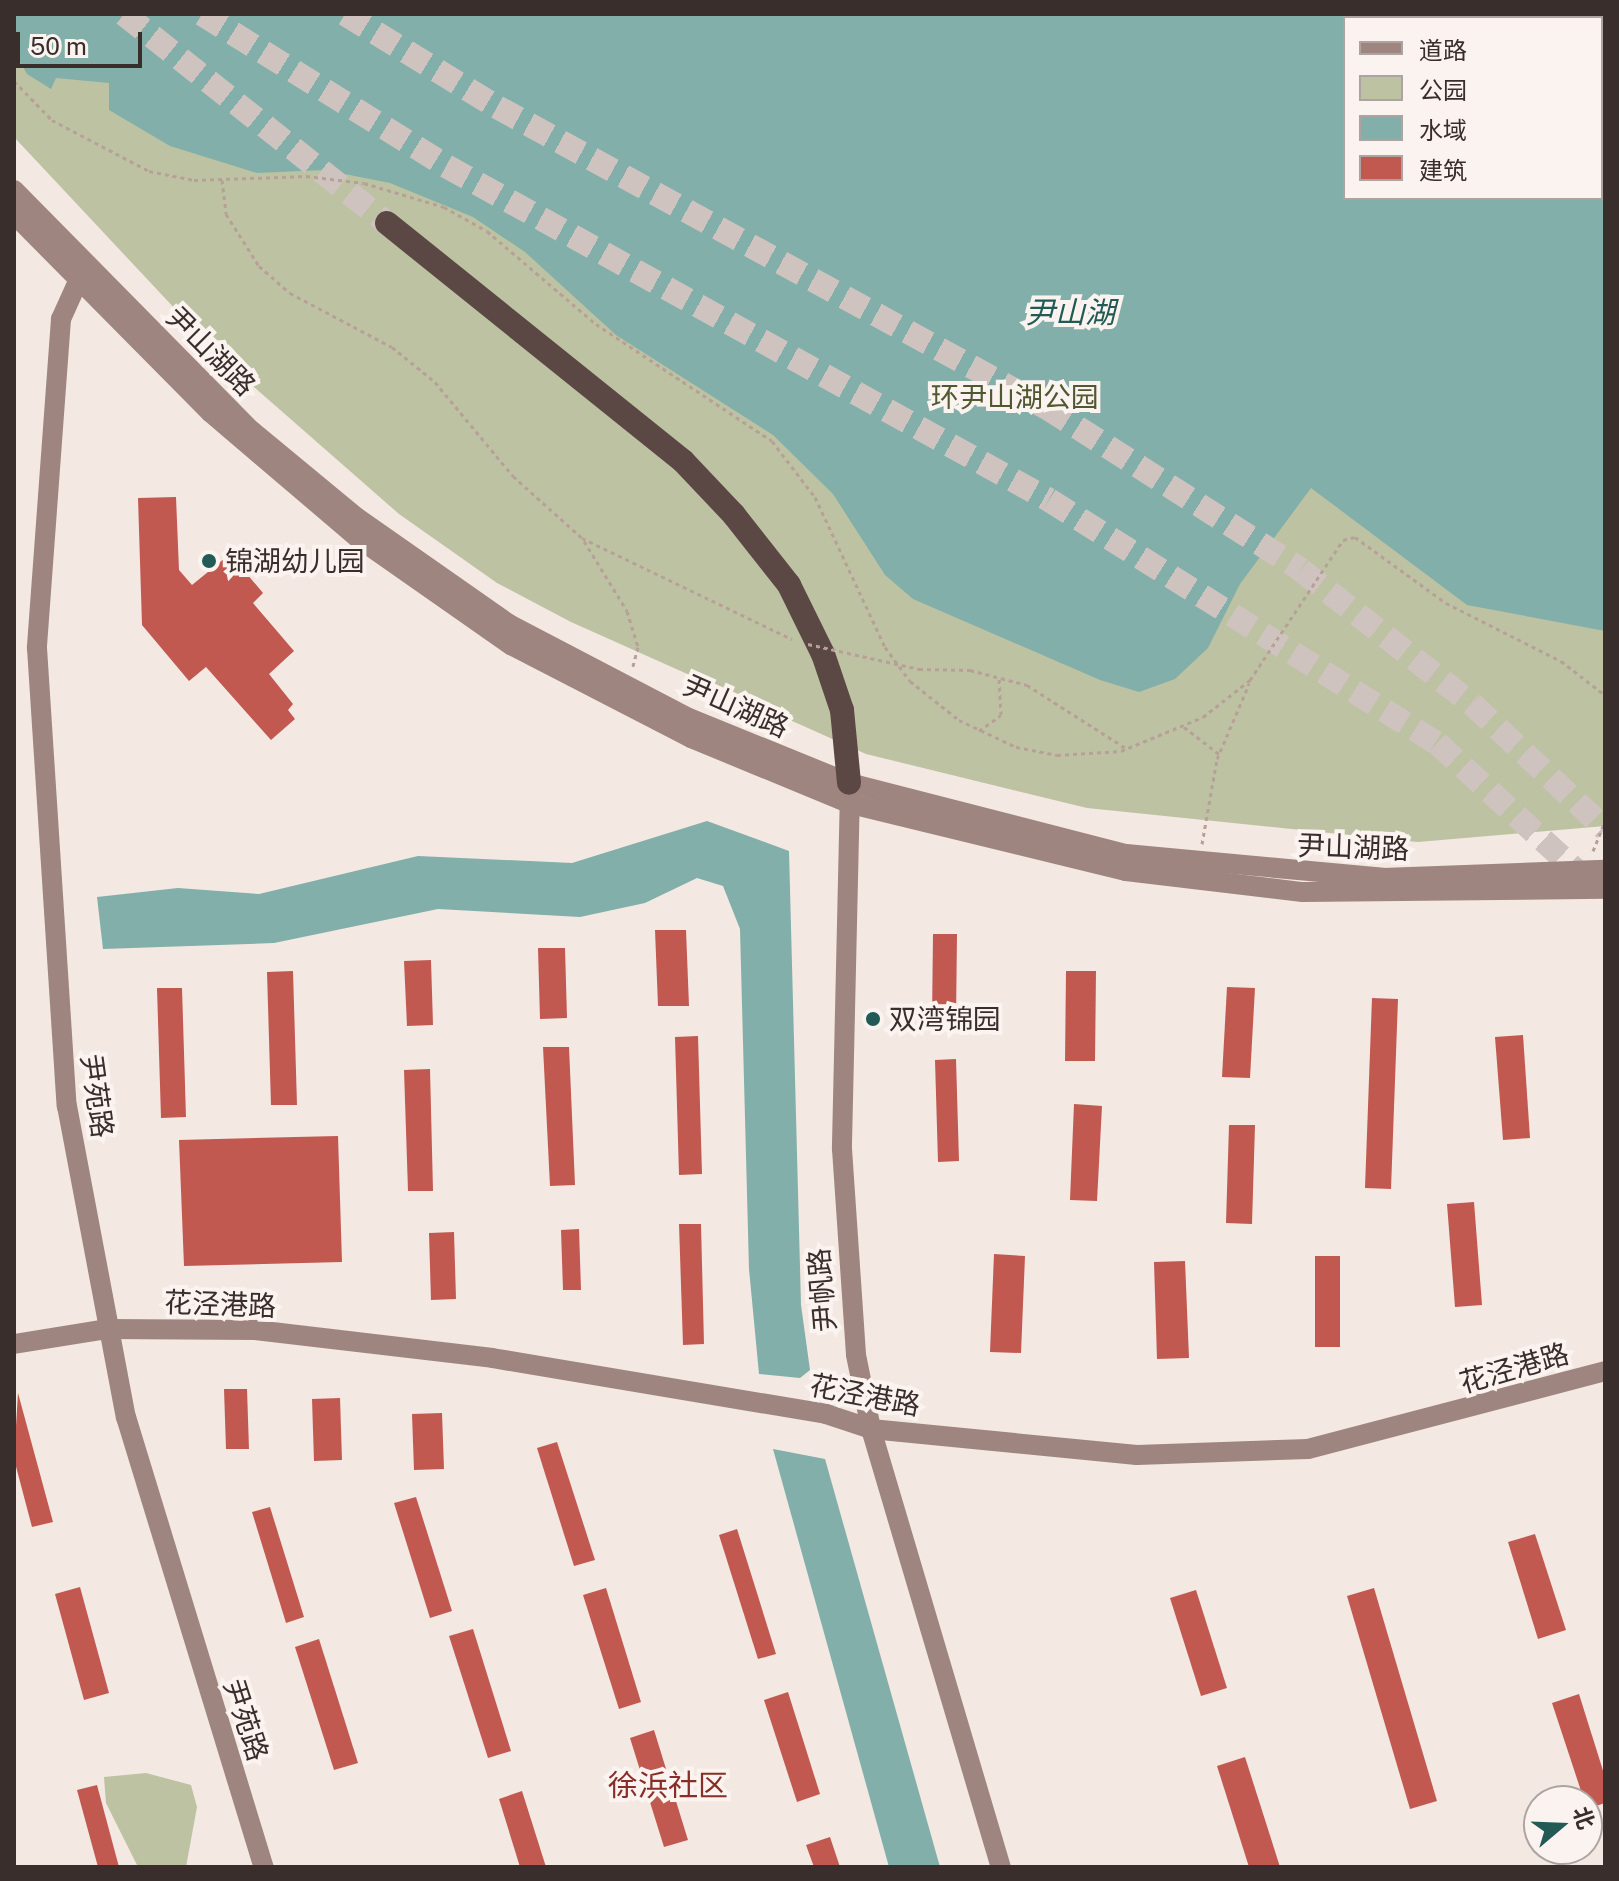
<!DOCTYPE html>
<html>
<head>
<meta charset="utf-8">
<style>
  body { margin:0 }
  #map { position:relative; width:1619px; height:1881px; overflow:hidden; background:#f3e8e2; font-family:"Public Sans","Noto Sans SC",sans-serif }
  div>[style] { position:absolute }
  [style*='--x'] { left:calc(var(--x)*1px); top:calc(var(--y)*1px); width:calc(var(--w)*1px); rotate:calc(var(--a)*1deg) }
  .green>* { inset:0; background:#bdc2a2 }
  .water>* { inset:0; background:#82afa9 }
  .building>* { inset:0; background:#c15951 }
  .highway-tunnel>* { height:24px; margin-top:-12px; transform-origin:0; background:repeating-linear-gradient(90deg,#cec3be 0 24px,transparent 0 36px) }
  .path>* { height:3px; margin-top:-1.5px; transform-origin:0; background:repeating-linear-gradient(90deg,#b7a098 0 4px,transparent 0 8px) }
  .secondary>* { height:20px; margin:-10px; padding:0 10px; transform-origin:10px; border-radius:10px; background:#9f857f }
  .highway>* { height:24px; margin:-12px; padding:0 12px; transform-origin:12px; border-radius:12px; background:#5b4743 }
  .path-bridge>* { height:3px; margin-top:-1.5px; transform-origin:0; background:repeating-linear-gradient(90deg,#b7a098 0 4px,transparent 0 8px) }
  .dots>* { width:22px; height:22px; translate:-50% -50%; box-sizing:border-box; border:4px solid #faf3ef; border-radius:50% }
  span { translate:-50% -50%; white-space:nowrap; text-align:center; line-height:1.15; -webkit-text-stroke:8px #faf3ef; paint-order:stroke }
  .street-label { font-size:28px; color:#3a2e2c }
  .park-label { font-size:28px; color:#505830 }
  .poi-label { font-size:28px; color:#3a2e2c }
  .left { translate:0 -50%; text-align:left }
  .water-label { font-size:30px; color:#225b55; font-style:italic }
  .neighbourhood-label { font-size:30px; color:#862e27 }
  .frame { position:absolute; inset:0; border:16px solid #3a2e2c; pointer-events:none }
  .legend { position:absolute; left:1343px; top:16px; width:260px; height:184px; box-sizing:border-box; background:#faf3ef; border:2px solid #ada4a1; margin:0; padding:10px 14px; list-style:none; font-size:24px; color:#3a2e2c }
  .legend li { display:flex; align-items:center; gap:16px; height:40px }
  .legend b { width:40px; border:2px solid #ada4a1 }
  .north { position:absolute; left:1523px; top:1785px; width:80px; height:80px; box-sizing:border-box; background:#faf3ef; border:2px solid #ada4a1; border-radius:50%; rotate:71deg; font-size:22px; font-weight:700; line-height:32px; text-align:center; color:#3a2e2c }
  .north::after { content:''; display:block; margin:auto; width:28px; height:36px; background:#225b55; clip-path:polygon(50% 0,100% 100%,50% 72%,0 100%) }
  .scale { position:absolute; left:16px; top:32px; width:126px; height:36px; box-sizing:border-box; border:4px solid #3a2e2c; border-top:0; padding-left:10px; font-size:24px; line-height:28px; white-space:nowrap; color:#3a2e2c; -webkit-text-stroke:6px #faf3ef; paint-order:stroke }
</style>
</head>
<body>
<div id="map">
  <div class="green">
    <div style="clip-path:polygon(evenodd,14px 14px,1605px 14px,1605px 826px,1418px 842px,1087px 808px,866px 754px,571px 622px,497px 583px,399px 514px,222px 359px,14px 137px,14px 14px,1345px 18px,1601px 18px,1601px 198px,1345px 198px,1345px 18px)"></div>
    <div style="clip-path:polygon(146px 1773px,191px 1785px,197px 1807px,186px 1867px,138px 1867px,106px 1803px,104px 1777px)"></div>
  </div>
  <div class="water">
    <div style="clip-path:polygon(evenodd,14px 14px,1605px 14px,1605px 631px,1467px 605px,1311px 488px,1240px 584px,1208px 648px,1175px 679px,1139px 692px,1100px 680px,913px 599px,885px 575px,833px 494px,773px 435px,616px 335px,525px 252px,473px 217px,390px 183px,324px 170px,257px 173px,170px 146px,109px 110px,109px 83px,56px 78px,51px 89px,27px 74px,14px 52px,14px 14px,1345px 18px,1601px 18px,1601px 198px,1345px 198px,1345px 18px)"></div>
    <div style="clip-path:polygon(707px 821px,789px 851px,801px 1305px,810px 1370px,800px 1378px,759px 1374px,749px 1269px,740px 929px,723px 886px,697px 878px,645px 903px,580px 917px,438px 909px,274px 943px,103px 949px,97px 897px,178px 888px,259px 894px,418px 856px,572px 863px)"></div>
    <div style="clip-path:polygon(773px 1449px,825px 1459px,940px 1867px,889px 1867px)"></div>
  </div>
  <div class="building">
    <div style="clip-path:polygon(176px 497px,179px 570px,192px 585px,230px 554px,263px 593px,253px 603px,294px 651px,269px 674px,293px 704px,288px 710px,295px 719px,271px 740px,206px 667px,189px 681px,142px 625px,138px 498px)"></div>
    <div style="clip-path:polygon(655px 930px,686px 930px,689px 1006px,658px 1006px)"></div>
    <div style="clip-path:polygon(933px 934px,957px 934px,956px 1020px,932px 1020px)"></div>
    <div style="clip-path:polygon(538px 948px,565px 948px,567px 1018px,540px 1019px)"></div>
    <div style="clip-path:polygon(431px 960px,433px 1025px,407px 1026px,404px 961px)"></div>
    <div style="clip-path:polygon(293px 971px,297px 1105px,271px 1105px,267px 972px)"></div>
    <div style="clip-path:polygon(1066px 971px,1096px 971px,1095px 1061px,1065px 1061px)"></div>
    <div style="clip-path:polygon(1227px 987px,1255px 988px,1250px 1078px,1222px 1077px)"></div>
    <div style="clip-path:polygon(157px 988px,182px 988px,186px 1117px,161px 1118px)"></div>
    <div style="clip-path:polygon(1372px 998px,1398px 999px,1391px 1189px,1365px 1188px)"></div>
    <div style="clip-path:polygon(1523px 1035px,1530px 1138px,1503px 1140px,1495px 1037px)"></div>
    <div style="clip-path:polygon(698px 1036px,702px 1174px,679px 1175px,675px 1037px)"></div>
    <div style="clip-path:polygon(543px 1047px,569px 1047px,575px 1185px,550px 1186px)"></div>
    <div style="clip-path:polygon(956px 1059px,959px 1161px,938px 1162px,935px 1060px)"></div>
    <div style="clip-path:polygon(430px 1069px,433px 1191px,408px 1191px,404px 1070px)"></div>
    <div style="clip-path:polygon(1074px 1104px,1102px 1106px,1097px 1201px,1070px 1200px)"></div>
    <div style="clip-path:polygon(1229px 1125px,1255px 1125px,1252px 1224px,1226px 1223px)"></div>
    <div style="clip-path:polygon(338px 1136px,342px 1262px,184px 1266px,179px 1140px)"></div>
    <div style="clip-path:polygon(1474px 1202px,1482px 1305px,1455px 1307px,1447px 1204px)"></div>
    <div style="clip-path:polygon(679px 1224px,701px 1224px,704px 1344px,683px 1345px)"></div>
    <div style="clip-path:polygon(579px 1229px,581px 1290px,563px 1290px,561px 1230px)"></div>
    <div style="clip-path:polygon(454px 1232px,456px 1299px,431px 1300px,429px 1233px)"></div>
    <div style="clip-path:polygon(994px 1254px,1025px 1256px,1021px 1353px,990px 1352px)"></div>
    <div style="clip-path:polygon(1315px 1256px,1340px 1256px,1340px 1347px,1315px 1347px)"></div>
    <div style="clip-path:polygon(1185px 1261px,1189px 1358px,1157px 1359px,1154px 1262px)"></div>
    <div style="clip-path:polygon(224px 1389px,247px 1389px,249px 1449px,226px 1449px)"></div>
    <div style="clip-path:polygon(18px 1393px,53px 1522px,32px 1527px,14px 1459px)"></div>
    <div style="clip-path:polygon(340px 1398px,342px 1460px,314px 1461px,312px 1399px)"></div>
    <div style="clip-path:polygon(442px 1413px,444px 1469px,414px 1470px,412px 1414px)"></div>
    <div style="clip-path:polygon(557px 1442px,595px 1560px,574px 1566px,537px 1448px)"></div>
    <div style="clip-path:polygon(416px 1497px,452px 1611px,430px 1618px,394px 1503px)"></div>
    <div style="clip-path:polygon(270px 1507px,304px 1617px,286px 1623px,252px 1512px)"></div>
    <div style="clip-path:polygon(737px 1529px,776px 1654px,758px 1659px,719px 1535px)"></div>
    <div style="clip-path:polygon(1535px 1534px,1566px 1630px,1538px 1639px,1508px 1542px)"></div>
    <div style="clip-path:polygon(80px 1587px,109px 1693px,84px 1700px,55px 1594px)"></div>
    <div style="clip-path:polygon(606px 1588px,641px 1702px,619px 1709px,583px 1595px)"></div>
    <div style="clip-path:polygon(1374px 1588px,1437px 1801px,1410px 1809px,1347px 1596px)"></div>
    <div style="clip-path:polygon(1196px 1590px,1227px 1688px,1201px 1696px,1170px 1598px)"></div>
    <div style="clip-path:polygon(473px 1629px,511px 1751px,488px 1758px,449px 1636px)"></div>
    <div style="clip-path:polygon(319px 1639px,358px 1763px,334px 1770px,295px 1647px)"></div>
    <div style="clip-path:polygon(788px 1692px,820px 1794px,797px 1802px,764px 1700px)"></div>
    <div style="clip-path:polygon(1579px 1694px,1605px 1777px,1605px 1803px,1587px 1809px,1552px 1703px)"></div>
    <div style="clip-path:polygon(654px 1730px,688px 1840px,664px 1847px,630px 1738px)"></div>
    <div style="clip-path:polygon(1245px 1757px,1280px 1867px,1249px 1867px,1217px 1766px)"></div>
    <div style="clip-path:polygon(97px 1785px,119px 1867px,98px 1867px,77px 1790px)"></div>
    <div style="clip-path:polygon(522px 1791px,546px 1867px,520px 1867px,499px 1799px)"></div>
    <div style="clip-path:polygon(830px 1837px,840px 1867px,814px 1867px,806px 1845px)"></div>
  </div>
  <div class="highway-tunnel">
    <div style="--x:124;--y:14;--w:336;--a:38.5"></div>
    <div style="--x:202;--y:14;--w:287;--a:31.9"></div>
    <div style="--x:446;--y:166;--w:689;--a:28.98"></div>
    <div style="--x:1049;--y:500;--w:458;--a:32.1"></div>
    <div style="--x:1437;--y:743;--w:210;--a:42.5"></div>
    <div style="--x:345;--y:14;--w:178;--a:31.5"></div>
    <div style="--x:497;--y:107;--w:627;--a:28.69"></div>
    <div style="--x:1047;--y:408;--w:301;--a:32.5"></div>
    <div style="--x:1301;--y:570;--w:217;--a:38.1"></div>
    <div style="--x:1472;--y:704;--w:183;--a:43.2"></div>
  </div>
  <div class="path">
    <div style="--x:14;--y:81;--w:54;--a:45.7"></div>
    <div style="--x:52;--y:120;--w:110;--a:27.7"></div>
    <div style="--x:149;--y:171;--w:46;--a:11.3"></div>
    <div style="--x:194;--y:180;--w:112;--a:-2"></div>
    <div style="--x:306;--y:176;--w:58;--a:6.9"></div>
    <div style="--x:364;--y:183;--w:84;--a:16.7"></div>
    <div style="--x:444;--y:207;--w:49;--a:29.2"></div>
    <div style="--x:487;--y:231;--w:143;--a:40.5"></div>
    <div style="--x:596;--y:324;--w:211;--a:33.6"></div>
    <div style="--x:772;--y:441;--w:71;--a:52.5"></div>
    <div style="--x:815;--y:497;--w:166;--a:65"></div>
    <div style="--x:885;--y:647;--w:42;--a:53.7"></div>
    <div style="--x:910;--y:681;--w:63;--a:38.5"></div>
    <div style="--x:959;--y:720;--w:63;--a:25.3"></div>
    <div style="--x:1016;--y:747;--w:42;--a:11"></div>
    <div style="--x:1057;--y:755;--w:64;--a:-3.6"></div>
    <div style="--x:1121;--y:751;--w:89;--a:-22.5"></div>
    <div style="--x:1203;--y:717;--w:60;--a:-38.2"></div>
    <div style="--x:1250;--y:680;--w:168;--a:-56.4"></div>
    <div style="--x:1343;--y:540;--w:12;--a:-14"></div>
    <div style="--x:1355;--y:537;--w:112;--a:36"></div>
    <div style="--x:1446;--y:603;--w:129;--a:26.8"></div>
    <div style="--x:1561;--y:661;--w:56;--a:37.7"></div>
    <div style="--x:222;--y:180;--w:34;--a:83"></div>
    <div style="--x:226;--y:214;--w:62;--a:57.6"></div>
    <div style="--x:259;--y:266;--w:41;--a:41.1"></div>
    <div style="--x:290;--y:293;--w:115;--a:27.9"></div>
    <div style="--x:392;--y:347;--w:55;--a:39.1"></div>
    <div style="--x:435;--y:382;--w:122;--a:50.3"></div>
    <div style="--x:513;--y:476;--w:93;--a:41.9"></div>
    <div style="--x:582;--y:538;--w:233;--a:25.7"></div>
    <div style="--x:584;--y:541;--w:82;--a:58.4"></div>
    <div style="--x:627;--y:611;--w:38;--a:73"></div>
    <div style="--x:638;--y:647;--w:20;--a:105"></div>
    <div style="--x:919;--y:669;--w:51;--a:1.1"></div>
    <div style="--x:970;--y:670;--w:59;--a:14.7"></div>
    <div style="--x:1027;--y:685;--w:119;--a:32.6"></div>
    <div style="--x:1184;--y:727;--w:44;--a:37.6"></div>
    <div style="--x:979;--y:731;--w:27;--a:-36"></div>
    <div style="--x:1001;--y:715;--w:39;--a:-93"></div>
    <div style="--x:1202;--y:844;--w:86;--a:-80"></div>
    <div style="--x:1217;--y:759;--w:82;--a:-66.9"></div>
    <div style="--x:1593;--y:851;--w:32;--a:-68"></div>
  </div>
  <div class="secondary">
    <div style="--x:14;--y:190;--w:339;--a:45.4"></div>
    <div style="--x:252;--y:431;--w:135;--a:39.6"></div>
    <div style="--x:356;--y:517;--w:187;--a:35"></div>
    <div style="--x:509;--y:624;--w:203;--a:27.6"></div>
    <div style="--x:689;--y:718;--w:173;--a:22.1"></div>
    <div style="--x:849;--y:783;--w:286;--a:14.4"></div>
    <div style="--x:1126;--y:854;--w:258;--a:5.3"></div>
    <div style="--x:1383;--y:878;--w:222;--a:-2.1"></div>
    <div style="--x:14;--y:214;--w:280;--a:45.3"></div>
    <div style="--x:211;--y:413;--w:193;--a:40.4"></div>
    <div style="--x:358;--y:538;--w:187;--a:35"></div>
    <div style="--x:511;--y:645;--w:203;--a:27.3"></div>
    <div style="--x:691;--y:738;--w:173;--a:22.4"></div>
    <div style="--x:851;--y:804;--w:283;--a:13.7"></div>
    <div style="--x:1126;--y:871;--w:178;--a:6.8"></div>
    <div style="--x:1303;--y:892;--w:302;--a:-0.6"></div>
    <div style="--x:84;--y:268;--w:56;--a:114.3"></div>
    <div style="--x:61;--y:319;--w:330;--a:94.2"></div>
    <div style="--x:37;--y:648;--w:459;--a:86.3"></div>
    <div style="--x:67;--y:1106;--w:317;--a:79.3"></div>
    <div style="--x:126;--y:1417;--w:471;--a:73"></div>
    <div style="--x:850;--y:791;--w:358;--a:91.3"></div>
    <div style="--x:842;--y:1149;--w:206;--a:86.1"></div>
    <div style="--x:856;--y:1355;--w:76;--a:78.5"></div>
    <div style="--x:871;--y:1429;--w:457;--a:73.5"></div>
    <div style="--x:14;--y:1344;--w:95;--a:-9.1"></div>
    <div style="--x:108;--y:1329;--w:147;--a:0.4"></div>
    <div style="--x:255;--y:1330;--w:239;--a:6.7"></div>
    <div style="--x:492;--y:1358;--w:339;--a:9.5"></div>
    <div style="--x:826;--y:1414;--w:47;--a:18.4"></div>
    <div style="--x:871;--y:1429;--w:267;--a:5.6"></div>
    <div style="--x:1137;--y:1455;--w:171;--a:-2"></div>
    <div style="--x:1308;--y:1449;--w:307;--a:-14.7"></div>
  </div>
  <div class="highway">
    <div style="--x:387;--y:223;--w:380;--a:38.8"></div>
    <div style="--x:683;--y:461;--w:74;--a:46.6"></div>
    <div style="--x:734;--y:515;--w:89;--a:51.8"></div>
    <div style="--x:789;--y:585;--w:77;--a:63.8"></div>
    <div style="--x:823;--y:654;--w:59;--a:71.3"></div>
    <div style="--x:842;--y:710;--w:73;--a:84.5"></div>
  </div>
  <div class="path-bridge">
    <div style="--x:808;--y:644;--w:114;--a:12.7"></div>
  </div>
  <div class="dots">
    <div style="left:209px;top:561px;background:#225b55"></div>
    <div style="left:873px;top:1019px;background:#225b55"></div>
  </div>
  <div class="street-label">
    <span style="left:211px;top:351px;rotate:45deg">尹山湖路</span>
    <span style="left:736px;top:706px;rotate:24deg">尹山湖路</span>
    <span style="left:1353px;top:847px;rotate:2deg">尹山湖路</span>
    <span style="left:97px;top:1096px;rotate:82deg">尹苑路</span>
    <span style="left:822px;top:1290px;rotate:-95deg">尹帆路</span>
    <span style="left:220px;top:1304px;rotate:2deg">花泾港路</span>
    <span style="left:1514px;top:1368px;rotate:-16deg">花泾港路</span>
    <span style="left:865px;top:1395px;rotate:11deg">花泾港路</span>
    <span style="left:246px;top:1720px;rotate:72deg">尹苑路</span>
  </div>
  <div class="park-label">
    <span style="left:1015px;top:397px">环尹山湖公园</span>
  </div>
  <div class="poi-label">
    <span class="left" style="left:225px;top:561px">锦湖幼儿园</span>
    <span class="left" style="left:889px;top:1019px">双湾锦园</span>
  </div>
  <div class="water-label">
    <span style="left:1070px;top:312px">尹山湖</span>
  </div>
  <div class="neighbourhood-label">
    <span style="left:668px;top:1785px">徐浜社区</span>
  </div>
  <div class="frame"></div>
  <ul class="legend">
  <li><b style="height:10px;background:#9f857f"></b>道路</li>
  <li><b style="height:22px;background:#bdc2a2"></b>公园</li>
  <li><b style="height:22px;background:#82afa9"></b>水域</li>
  <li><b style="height:22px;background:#c15951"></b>建筑</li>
  </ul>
  <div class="north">北</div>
  <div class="scale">50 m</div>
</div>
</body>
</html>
